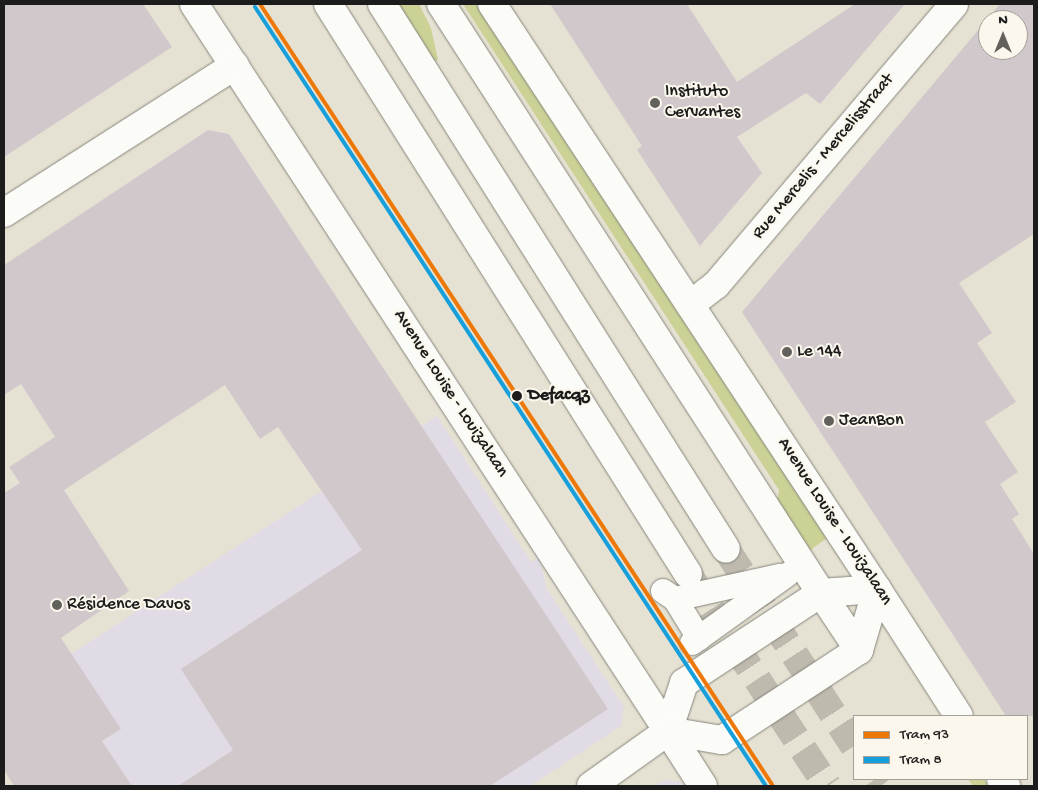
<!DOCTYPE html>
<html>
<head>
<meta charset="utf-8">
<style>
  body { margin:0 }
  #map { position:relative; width:1038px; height:790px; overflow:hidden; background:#e6e2d3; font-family:"Gochi Hand",sans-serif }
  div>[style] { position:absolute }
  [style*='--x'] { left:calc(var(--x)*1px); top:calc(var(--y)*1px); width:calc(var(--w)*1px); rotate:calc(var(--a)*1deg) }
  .built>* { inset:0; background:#e1dbe6 }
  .green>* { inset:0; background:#ccd196 }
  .building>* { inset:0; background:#d1c8cc }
  .trunk-tunnel>* { height:28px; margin-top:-14px; transform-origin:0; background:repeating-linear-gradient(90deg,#bebaae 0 28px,transparent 0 42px) }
  .roads { filter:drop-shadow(0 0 1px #87857e) drop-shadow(0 0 1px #87857e) }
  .pedestrian>* { height:24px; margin:-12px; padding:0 12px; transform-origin:12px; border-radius:12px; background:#fbfbf8 }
  .minor>* { height:28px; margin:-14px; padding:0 14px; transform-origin:14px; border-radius:14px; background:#fbfbf8 }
  .tertiary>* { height:28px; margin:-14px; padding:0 14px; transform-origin:14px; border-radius:14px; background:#fbfbf8 }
  .trunk>* { height:28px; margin:-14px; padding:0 14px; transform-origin:14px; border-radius:14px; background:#fbfbf8 }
  .tram-1>* { height:4px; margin:-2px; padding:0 2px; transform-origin:2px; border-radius:2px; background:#ed7807 }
  .tram-2>* { height:4px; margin:-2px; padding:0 2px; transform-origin:2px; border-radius:2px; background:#169fdb }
  .dots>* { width:14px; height:14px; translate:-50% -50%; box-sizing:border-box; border:2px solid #fbf7ec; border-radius:50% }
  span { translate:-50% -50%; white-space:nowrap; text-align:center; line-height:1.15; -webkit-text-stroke:4px #fbf7ec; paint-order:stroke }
  .poi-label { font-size:18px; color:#1c1c1c }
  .left { translate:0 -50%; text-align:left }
  .street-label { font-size:18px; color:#1c1c1c }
  .stop-label { font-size:18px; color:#1c1c1c; font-weight:700 }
  .frame { position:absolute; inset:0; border:5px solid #1c1c1c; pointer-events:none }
  .legend { position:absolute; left:853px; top:715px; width:175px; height:65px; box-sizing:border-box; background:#fbf7ec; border:1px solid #a29f99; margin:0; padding:6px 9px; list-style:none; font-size:15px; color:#1c1c1c }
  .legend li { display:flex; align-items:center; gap:10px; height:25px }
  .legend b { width:25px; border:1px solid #a29f99 }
  .north { position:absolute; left:978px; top:10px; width:50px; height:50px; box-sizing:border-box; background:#fbf7ec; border:1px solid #a29f99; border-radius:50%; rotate:0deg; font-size:14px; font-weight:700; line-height:20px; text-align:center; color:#1c1c1c }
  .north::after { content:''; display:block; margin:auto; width:18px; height:22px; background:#63615c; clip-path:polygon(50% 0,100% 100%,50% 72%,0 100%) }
</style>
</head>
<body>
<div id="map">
  <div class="built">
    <div style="clip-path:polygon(437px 416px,531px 562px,539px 557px,547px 589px,624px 707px,621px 726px,530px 786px,258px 786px,233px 750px,178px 786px,132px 786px,102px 741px,121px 729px,71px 654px)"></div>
    <div style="clip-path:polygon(666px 780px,678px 781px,688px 786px,651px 786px)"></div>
  </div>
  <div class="green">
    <div style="clip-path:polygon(393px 4px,419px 4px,431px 28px,438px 60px,431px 63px)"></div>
    <div style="clip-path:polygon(463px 4px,477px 4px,827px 538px,809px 551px,777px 502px,779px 490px)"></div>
    <div style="clip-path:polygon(968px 779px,984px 779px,989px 786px,973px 786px)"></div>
  </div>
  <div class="building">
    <div style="clip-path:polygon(4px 4px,143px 4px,172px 47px,4px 157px)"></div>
    <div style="clip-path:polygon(550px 4px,687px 4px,737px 82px,855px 4px,905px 4px,820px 104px,806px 93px,737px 137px,762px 173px,700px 246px,637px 150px,642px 146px)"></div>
    <div style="clip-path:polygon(evenodd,1000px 4px,1034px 4px,1034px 234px,959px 283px,992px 333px,977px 343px,1016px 402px,985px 422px,1018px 472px,1000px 484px,1019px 514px,1012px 519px,1034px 554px,1034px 716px,1006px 716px,742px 312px,1000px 4px,988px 20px,1018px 20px,1018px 50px,988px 50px,988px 20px)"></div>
    <div style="clip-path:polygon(208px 130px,229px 134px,608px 709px,490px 786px,178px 786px,233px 750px,181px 669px,362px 550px,278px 427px,260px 439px,225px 385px,64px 490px,129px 591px,61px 638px,121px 729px,102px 741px,132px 786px,14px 786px,4px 770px,4px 493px,20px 483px,9px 467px,55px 437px,21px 384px,4px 395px,4px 265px)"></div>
  </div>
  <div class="trunk-tunnel">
    <div style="--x:726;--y:549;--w:235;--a:57"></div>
    <div style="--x:688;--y:574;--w:254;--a:56.7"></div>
    <div style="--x:875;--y:779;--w:9;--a:54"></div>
  </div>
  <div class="roads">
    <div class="pedestrian">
      <div style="--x:663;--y:591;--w:14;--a:34"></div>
      <div style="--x:675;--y:599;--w:46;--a:58.4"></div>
      <div style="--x:675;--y:599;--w:107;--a:-12.5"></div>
      <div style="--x:692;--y:643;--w:118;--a:-35.7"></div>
    </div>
    <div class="minor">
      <div style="--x:194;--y:4;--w:868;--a:56.9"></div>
      <div style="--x:492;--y:4;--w:700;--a:56.65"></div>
      <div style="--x:877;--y:589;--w:64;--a:106.4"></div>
      <div style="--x:4;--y:213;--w:274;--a:-32.6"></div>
      <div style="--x:690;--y:305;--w:33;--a:-38"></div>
      <div style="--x:716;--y:285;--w:368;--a:-49.7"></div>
    </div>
    <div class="tertiary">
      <div style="--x:668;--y:731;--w:51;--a:-71.6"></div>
      <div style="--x:684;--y:683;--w:18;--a:-34"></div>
      <div style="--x:699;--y:673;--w:146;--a:-33.3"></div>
      <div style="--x:821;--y:593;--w:56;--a:-4.1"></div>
      <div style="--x:877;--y:589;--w:151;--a:57.2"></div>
      <div style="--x:668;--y:731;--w:55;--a:9.5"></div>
      <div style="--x:722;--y:740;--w:164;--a:-33.3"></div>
      <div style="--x:859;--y:650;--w:69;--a:-123.7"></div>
      <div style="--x:668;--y:731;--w:65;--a:57.5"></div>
      <div style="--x:1001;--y:779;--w:9;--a:54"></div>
      <div style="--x:591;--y:786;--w:95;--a:-35.5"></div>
    </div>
    <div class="trunk">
      <div style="--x:328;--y:4;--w:674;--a:57.72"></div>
      <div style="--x:382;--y:4;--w:644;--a:57.74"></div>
      <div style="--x:441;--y:4;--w:701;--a:57.17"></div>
    </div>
  </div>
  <div class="tram-1">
    <div style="--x:260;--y:4;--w:935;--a:56.73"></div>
  </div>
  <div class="tram-2">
    <div style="--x:255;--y:7;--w:932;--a:56.74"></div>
  </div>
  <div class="dots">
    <div style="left:655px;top:103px;background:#63615c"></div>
    <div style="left:787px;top:352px;background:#63615c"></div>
    <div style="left:517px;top:396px;background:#1c1c1c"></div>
    <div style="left:829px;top:421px;background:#63615c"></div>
    <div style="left:57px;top:605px;background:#63615c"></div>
  </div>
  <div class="poi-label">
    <span class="left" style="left:665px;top:103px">Instituto<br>Cervantes</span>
    <span class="left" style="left:797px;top:352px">Le 144</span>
    <span class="left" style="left:839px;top:421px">JeanBon</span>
    <span class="left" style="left:67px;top:605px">Résidence Davos</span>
  </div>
  <div class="street-label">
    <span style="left:824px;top:157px;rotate:-50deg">Rue Mercelis - Mercelisstraat</span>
    <span style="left:450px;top:394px;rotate:57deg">Avenue Louise - Louizalaan</span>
    <span style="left:834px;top:522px;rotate:57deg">Avenue Louise - Louizalaan</span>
  </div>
  <div class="stop-label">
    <span class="left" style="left:528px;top:396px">Defacqz</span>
  </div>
  <div class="frame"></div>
  <ul class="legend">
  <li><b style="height:6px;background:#ed7807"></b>Tram 93</li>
  <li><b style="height:6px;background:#169fdb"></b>Tram 8</li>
  </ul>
  <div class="north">N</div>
</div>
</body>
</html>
